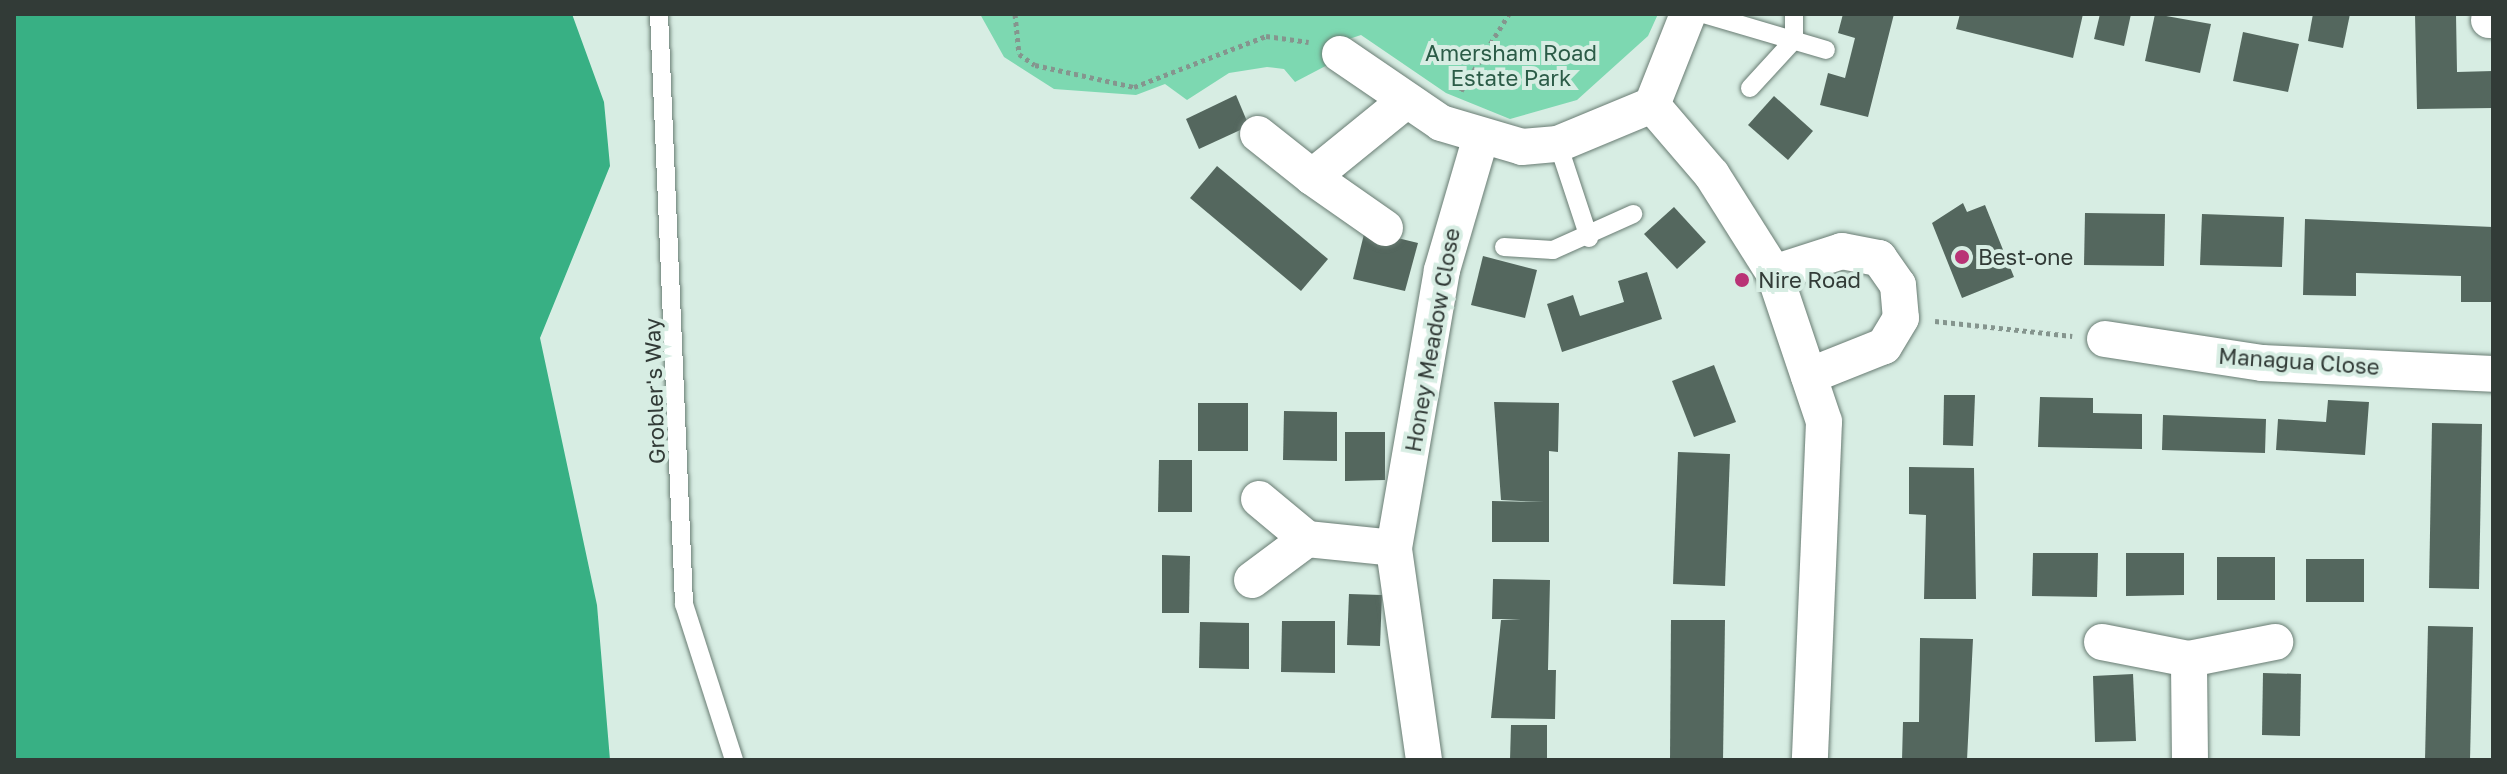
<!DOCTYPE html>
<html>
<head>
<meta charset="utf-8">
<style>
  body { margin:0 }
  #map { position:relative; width:2507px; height:774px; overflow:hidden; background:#d7ede3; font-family:"Golos Text",sans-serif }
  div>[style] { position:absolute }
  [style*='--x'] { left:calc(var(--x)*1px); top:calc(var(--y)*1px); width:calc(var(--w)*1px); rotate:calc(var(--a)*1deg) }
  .green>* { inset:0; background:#7dd8b1 }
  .water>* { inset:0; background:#38b084 }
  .building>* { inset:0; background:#54675e }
  .path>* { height:5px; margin-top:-2.5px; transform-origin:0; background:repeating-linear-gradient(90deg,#85958e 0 4px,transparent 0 8px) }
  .roads { filter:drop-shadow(0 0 2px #697c73) drop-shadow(0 0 2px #697c73) }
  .lane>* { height:18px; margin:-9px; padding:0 9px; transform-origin:9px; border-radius:9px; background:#fff }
  .street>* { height:36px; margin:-18px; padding:0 18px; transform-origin:18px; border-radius:18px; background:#fff }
  .dots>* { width:22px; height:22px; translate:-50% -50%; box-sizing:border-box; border:4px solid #d7ede3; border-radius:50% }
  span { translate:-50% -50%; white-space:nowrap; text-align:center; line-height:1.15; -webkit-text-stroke:8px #d7ede3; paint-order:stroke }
  .park-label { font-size:22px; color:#2b5b47 }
  .poi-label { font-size:22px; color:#323b37 }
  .left { translate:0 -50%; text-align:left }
  .street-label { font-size:22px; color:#323b37 }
  .frame { position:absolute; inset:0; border:16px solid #323b37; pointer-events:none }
</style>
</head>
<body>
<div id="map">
  <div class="green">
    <div style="clip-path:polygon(980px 14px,1658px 14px,1648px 36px,1577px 100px,1510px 119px,1446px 93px,1361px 35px,1343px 41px,1337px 60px,1295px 82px,1284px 69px,1267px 67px,1229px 73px,1187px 100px,1165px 84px,1136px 95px,1054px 89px,1004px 57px)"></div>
  </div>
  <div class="water">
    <div style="clip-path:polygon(14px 14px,572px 14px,604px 102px,610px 166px,540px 338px,597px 605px,610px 760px,14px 760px)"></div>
  </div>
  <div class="building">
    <div style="clip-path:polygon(1843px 14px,1894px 14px,1868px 117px,1820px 105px,1828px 73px,1845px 78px,1855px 38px,1838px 33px)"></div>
    <div style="clip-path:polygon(1960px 14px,2083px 14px,2073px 58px,1956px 29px)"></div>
    <div style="clip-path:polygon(2100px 14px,2131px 14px,2124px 46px,2094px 39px)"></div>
    <div style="clip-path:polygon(2155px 14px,2211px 24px,2200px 73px,2145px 61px)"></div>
    <div style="clip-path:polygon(2313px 14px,2350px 14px,2343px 48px,2308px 41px)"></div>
    <div style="clip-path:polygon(2415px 14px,2456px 14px,2457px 72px,2493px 71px,2493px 108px,2417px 109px)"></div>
    <div style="clip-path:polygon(2243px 32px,2299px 44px,2288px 92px,2233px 81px)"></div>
    <div style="clip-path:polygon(1236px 95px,1249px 126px,1199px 149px,1186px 119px)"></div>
    <div style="clip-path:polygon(1774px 96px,1813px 131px,1788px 160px,1748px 125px)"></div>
    <div style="clip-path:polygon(1217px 166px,1328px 259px,1301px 291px,1190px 198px)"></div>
    <div style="clip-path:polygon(1963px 203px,1967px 212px,1985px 205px,2014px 277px,1962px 298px,1932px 223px)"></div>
    <div style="clip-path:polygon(1674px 207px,1706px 242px,1677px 269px,1644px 234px)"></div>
    <div style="clip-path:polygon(2085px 213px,2165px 214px,2164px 266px,2084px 265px)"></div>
    <div style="clip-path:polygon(2202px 214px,2284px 217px,2282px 267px,2200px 265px)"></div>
    <div style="clip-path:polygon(2305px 219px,2493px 227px,2493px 302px,2461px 302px,2461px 276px,2356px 273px,2356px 296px,2303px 295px)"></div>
    <div style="clip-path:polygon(1365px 230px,1418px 243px,1405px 291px,1353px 279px)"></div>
    <div style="clip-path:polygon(1483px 256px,1537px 270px,1525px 318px,1471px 305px)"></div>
    <div style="clip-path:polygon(1647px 272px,1662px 319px,1562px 352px,1547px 304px,1573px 295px,1580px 316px,1624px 302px,1618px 281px)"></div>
    <div style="clip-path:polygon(1714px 365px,1736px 422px,1694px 437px,1672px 381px)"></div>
    <div style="clip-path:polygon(1944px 395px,1975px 395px,1973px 446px,1943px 445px)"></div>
    <div style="clip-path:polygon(2040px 397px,2093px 398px,2093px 413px,2142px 414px,2142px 449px,2038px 447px)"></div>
    <div style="clip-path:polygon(2328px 400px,2369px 402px,2365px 455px,2276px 450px,2278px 419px,2326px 422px)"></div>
    <div style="clip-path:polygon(1494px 402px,1559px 403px,1558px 452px,1549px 451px,1549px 542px,1492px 542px,1492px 501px,1545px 502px,1501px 500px)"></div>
    <div style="clip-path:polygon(1198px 403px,1248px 403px,1248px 451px,1198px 451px)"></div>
    <div style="clip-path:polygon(1284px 411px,1337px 412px,1337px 461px,1283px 460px)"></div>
    <div style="clip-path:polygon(2163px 415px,2266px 419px,2265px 453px,2162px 450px)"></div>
    <div style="clip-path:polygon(2432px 423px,2482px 424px,2479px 589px,2429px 588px)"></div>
    <div style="clip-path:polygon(1345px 432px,1385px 432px,1385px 480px,1345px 481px)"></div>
    <div style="clip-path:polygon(1678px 452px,1730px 454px,1725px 586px,1673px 584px)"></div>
    <div style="clip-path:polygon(1159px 460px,1192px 460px,1192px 512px,1158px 512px)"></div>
    <div style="clip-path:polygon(1909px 467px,1974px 468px,1976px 599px,1924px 599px,1926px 515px,1909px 514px)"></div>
    <div style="clip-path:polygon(2033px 553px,2098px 553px,2097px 597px,2032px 596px)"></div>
    <div style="clip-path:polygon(2126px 553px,2184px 553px,2184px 595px,2126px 596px)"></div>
    <div style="clip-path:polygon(1162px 555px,1190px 556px,1189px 613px,1162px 613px)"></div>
    <div style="clip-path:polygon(2217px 557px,2275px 557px,2275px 600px,2217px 600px)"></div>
    <div style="clip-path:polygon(2306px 559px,2364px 559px,2364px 602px,2306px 602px)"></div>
    <div style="clip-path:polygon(1493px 579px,1550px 580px,1548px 670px,1556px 670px,1555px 719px,1491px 718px,1501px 620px,1521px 619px,1492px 619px)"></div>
    <div style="clip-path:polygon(1349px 594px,1382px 595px,1380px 646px,1347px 645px)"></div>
    <div style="clip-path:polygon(1671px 620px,1725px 620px,1723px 760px,1670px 760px)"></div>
    <div style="clip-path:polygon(1282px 621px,1335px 621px,1335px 673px,1281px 672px)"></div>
    <div style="clip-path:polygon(1200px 622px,1249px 623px,1249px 669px,1199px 668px)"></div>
    <div style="clip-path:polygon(2428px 626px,2473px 627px,2470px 760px,2425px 760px)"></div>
    <div style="clip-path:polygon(1920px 638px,1973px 639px,1967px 760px,1902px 760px,1903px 722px,1919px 722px)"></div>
    <div style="clip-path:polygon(2263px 673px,2301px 674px,2300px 736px,2262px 735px)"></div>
    <div style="clip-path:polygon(2133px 674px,2136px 741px,2095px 742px,2093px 676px)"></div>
    <div style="clip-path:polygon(1511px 725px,1547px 725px,1547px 760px,1510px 760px)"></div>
  </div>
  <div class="path">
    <div style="--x:1015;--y:14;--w:40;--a:84.3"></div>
    <div style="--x:1019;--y:54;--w:19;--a:35"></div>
    <div style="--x:1035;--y:65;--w:101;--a:12.5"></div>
    <div style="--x:1134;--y:87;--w:142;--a:-21.1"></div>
    <div style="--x:1266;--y:36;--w:43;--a:7.9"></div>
    <div style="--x:1461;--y:91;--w:91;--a:-58.1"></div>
    <div style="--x:1935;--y:321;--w:138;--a:6.2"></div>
  </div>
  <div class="roads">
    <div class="lane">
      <div style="--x:659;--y:14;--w:591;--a:87.57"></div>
      <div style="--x:684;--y:604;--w:164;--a:72.2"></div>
      <div style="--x:1704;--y:14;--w:127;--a:16.4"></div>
      <div style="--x:1750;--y:88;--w:65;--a:-47.5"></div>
      <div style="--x:1794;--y:40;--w:26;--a:-90"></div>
      <div style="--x:1558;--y:144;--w:99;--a:71.7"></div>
      <div style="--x:1504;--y:247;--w:49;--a:3.5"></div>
      <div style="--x:1553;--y:250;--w:88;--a:-24.2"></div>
    </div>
    <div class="street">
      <div style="--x:2489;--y:20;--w:4;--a:0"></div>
      <div style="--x:1340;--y:54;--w:122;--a:34.3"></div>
      <div style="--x:1441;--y:123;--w:84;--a:16.5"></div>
      <div style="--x:1522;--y:147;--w:36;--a:-5"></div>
      <div style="--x:1558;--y:144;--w:102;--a:-22.5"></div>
      <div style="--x:1652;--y:105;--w:98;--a:-68.4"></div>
      <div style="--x:1652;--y:105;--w:92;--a:49.4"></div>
      <div style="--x:1712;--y:175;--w:116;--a:57.7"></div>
      <div style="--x:1774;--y:273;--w:157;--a:71.4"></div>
      <div style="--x:1824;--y:422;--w:338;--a:92.4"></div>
      <div style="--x:1258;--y:134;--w:69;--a:38.5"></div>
      <div style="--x:1385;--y:228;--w:89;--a:-145.1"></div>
      <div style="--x:1312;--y:177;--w:117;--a:-39.1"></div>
      <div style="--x:1774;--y:273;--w:71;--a:-17.9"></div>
      <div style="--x:1842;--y:251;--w:38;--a:11"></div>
      <div style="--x:1879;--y:258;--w:33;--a:55"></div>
      <div style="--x:1898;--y:285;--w:33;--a:85"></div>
      <div style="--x:1901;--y:318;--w:33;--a:121"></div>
      <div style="--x:1884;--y:346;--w:81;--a:158.2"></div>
      <div style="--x:2105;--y:339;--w:159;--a:8.7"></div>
      <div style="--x:2262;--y:363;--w:231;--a:2.7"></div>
      <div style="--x:1259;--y:499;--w:62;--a:39.8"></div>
      <div style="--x:1307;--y:539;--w:87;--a:5.9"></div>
      <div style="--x:1252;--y:580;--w:69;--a:-36.7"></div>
      <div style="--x:2102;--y:642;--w:89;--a:11.1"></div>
      <div style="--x:1424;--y:760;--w:214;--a:-98.1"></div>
      <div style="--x:1394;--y:548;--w:282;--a:-80.2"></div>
      <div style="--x:1442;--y:270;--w:139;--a:-73.7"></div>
      <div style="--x:2190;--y:760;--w:101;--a:-90.6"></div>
      <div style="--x:2189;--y:659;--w:88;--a:-11.2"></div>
    </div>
  </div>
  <div class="dots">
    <div style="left:1962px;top:257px;background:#b93376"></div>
    <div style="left:1742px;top:280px;background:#b93376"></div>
  </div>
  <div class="park-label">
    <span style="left:1511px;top:65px">Amersham Road<br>Estate Park</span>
  </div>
  <div class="poi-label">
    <span class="left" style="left:1978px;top:257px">Best-one</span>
    <span class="left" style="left:1758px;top:280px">Nire Road</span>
  </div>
  <div class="street-label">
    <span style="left:1432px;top:340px;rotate:-80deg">Honey Meadow Close</span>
    <span style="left:2299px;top:361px;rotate:4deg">Managua Close</span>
    <span style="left:654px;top:391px;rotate:-92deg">Grobler's Way</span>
  </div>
  <div class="frame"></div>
</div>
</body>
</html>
